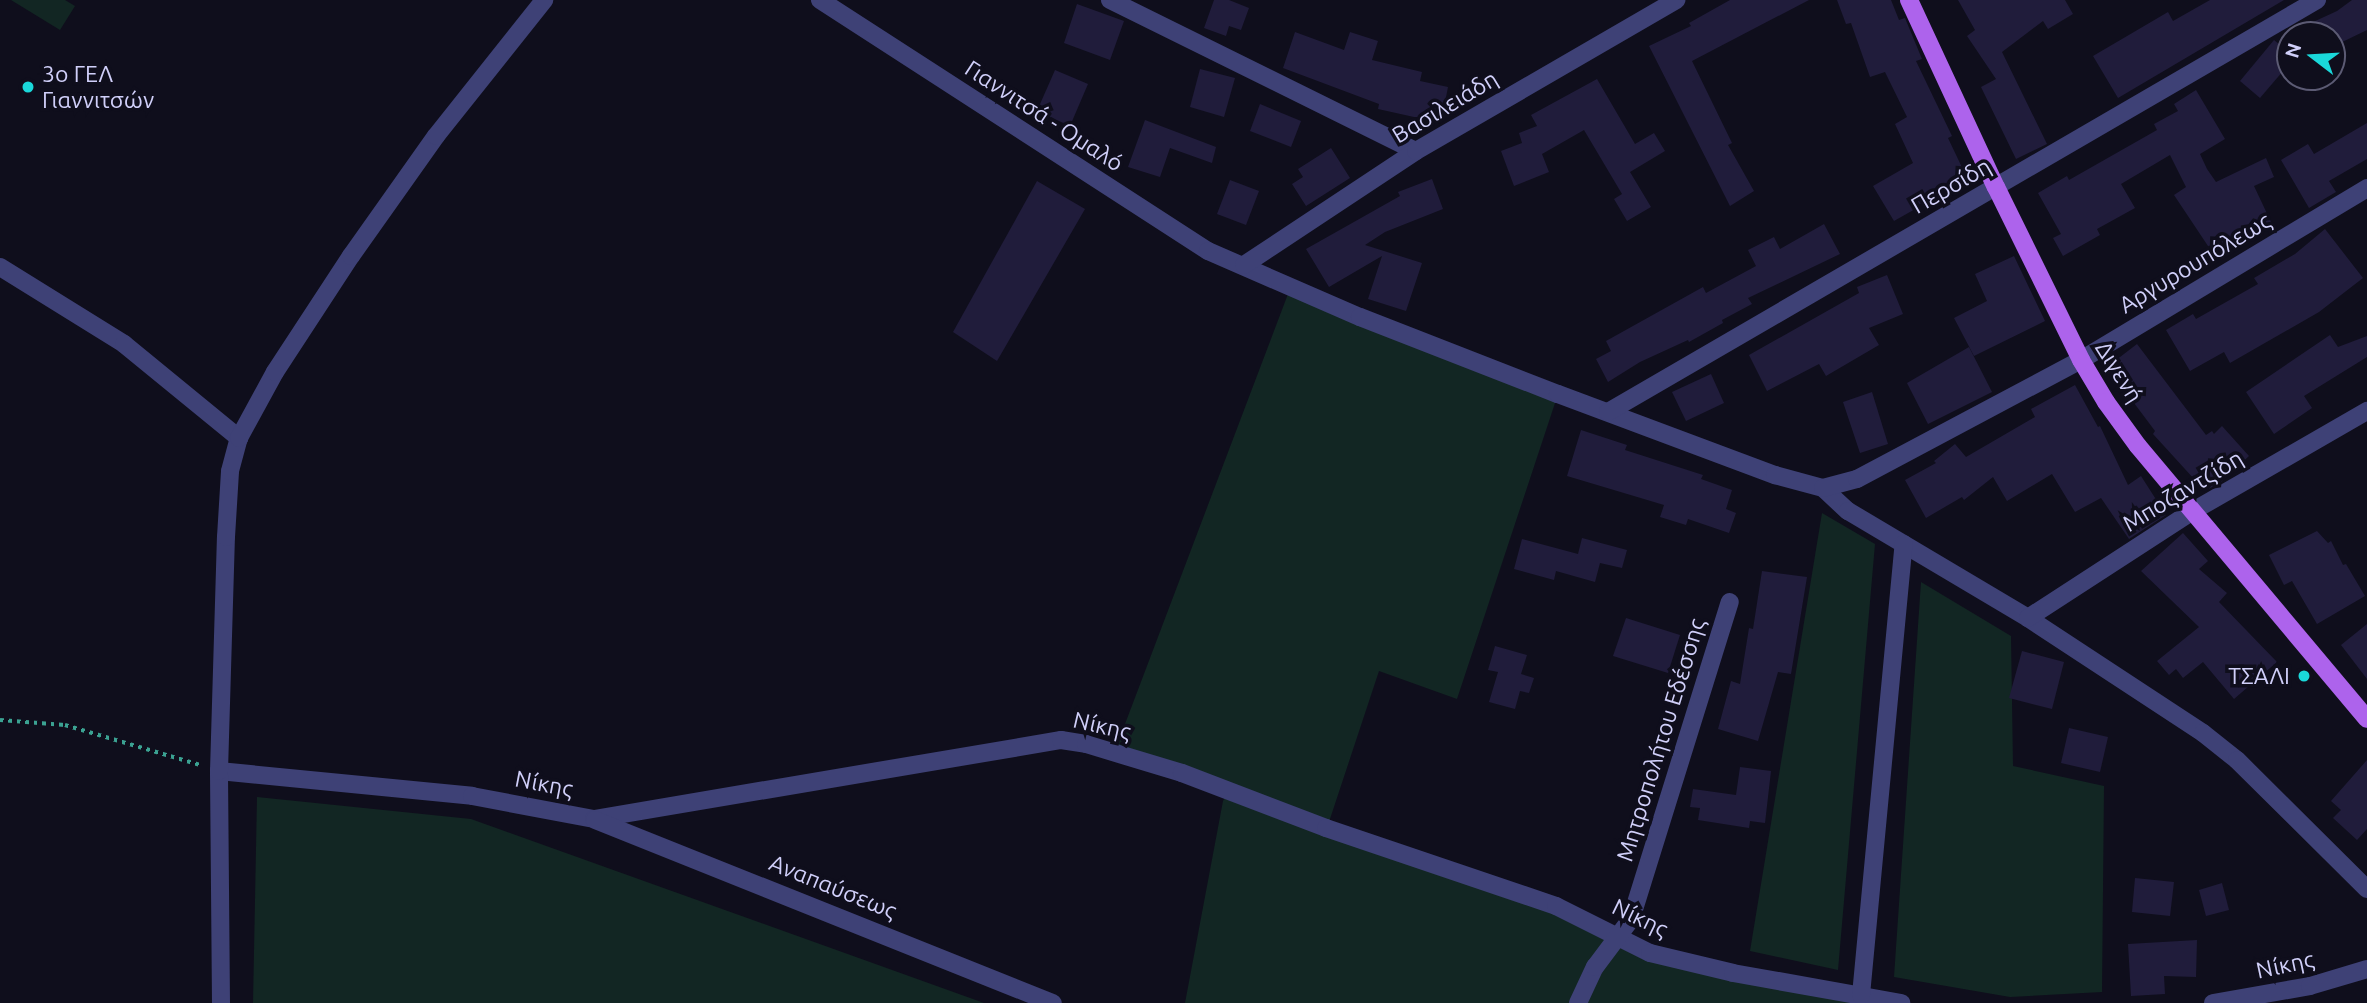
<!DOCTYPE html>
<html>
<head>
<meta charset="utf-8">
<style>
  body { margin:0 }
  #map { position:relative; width:2367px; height:1003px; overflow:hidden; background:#0f0e1c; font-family:Ubuntu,sans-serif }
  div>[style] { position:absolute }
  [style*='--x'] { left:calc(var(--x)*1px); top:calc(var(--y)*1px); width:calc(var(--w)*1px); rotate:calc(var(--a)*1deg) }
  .green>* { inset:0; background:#122623 }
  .building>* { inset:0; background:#201c3b }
  .path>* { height:3.5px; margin-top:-1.75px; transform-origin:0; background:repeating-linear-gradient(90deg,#3ba292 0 3.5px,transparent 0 8.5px) }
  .minor>* { height:18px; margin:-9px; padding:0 9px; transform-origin:9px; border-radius:9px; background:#3e4176 }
  .major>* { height:18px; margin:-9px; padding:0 9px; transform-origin:9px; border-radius:9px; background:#ad63ec }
  .dots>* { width:19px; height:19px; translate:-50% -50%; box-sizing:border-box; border:4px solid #0f0e1c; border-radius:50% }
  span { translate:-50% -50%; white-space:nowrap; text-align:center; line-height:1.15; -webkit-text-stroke:7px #0f0e1c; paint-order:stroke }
  .poi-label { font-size:23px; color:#d0cff9 }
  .left { translate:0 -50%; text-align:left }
  .right { translate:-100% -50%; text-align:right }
  .street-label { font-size:23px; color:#d0cff9 }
  .north { position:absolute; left:2276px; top:21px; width:70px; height:70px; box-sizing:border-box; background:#0f0e1c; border:2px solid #5c5b74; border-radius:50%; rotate:287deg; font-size:19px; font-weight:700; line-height:28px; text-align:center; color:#d0cff9 }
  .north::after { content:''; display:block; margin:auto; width:24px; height:32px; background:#1ad8da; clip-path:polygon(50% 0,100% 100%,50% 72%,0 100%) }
</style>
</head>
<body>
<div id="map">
  <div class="green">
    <div style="clip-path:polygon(11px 0,65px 0,75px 6px,60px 30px)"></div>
    <div style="clip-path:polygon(1291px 286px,1558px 394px,1457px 699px,1379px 671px,1327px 828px,1481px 881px,1636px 948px,1901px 1003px,1185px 1003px,1223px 801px,1228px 791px,1111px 751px,1125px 724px)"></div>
    <div style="clip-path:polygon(1822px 513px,1875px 544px,1838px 970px,1750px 951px)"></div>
    <div style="clip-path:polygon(1921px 582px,2011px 636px,2013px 766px,2104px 786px,2102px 992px,2010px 997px,1894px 977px)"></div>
    <div style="clip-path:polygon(257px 797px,471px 819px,984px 1003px,253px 1003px)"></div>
  </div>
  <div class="building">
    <div style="clip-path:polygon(1214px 0,1229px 0,1249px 8px,1241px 30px,1229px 26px,1226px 36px,1204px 28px)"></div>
    <div style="clip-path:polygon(1730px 0,1809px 0,1692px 61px,1732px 143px,1728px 145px,1754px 191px,1730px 206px,1649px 46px,1691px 26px,1689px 23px)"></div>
    <div style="clip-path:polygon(1837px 0,1891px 0,1899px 20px,1905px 18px,1922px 59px,1916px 61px,1952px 136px,1948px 138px,1968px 180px,1916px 206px,1917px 208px,1894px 221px,1873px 186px,1913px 163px,1895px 124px,1907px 117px,1885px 72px,1870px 77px,1851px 23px,1846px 24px)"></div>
    <div style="clip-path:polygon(1958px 0,2065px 0,2073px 14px,2048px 29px,2043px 21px,2002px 52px,2047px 144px,2016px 159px,1981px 87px,1996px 79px,1967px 36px,1975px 30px)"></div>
    <div style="clip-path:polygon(2210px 0,2284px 0,2118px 98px,2093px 56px,2168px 12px,2173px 21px)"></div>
    <div style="clip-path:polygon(2352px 0,2367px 0,2367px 30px,2332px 47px,2332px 35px,2285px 35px,2337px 11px)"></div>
    <div style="clip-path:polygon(1077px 4px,1124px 21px,1110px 60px,1064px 43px)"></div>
    <div style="clip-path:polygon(1295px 32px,1344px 50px,1350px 32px,1378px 41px,1372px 60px,1422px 72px,1420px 81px,1448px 87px,1441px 123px,1378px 109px,1379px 104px,1283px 68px)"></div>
    <div style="clip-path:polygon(2274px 40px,2290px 53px,2290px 63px,2260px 98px,2240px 81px)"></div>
    <div style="clip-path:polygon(1200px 69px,1235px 78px,1224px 117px,1190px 107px)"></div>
    <div style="clip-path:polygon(1055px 70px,1088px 84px,1070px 126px,1037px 111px)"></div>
    <div style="clip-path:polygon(1597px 79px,1635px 144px,1654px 133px,1665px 151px,1630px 172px,1651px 207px,1627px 221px,1614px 199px,1622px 194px,1584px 130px,1542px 154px,1549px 172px,1514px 186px,1501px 151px,1522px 143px,1519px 133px,1537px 126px,1531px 115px)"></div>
    <div style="clip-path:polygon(2196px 90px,2225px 139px,2200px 154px,2207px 169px,2216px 182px,2266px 158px,2274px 177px,2254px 186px,2271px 222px,2245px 234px,2244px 231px,2212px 252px,2174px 195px,2186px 187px,2170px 155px,2121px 184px,2135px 208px,2097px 229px,2100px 235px,2063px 256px,2053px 238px,2061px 234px,2038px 193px,2067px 176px,2069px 180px,2157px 130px,2154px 124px,2178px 111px,2174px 104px)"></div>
    <div style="clip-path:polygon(1260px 104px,1301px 121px,1291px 147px,1250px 131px)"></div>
    <div style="clip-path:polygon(1145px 120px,1216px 147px,1212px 163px,1170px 148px,1160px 177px,1128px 167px)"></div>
    <div style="clip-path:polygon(2367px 123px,2367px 159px,2329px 181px,2336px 192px,2309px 208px,2281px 160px,2308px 144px,2314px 154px)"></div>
    <div style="clip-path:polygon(1331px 148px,1350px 178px,1306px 206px,1292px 184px,1303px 177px,1298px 169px)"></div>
    <div style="clip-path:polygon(1432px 179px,1443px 209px,1385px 232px,1365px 245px,1422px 263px,1406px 311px,1368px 299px,1382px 256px,1329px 287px,1306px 249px,1400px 196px,1398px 192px)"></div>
    <div style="clip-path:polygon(1230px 180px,1259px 191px,1246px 225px,1217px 214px)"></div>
    <div style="clip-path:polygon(1037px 181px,1085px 209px,997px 361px,953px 332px)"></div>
    <div style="clip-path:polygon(1824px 224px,1840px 254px,1748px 298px,1752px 304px,1722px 320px,1723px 323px,1689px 342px,1688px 340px,1640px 362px,1608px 382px,1596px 359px,1611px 351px,1606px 341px,1703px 287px,1706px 293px,1756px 266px,1748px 250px,1774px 237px,1780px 249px)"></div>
    <div style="clip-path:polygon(2325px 229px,2363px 278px,2319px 312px,2230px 363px,2224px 352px,2190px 371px,2166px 330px,2193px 314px,2196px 319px,2258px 284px,2254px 278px,2295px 254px)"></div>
    <div style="clip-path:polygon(2014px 256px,2045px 321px,1974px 356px,1954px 318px,1987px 301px,1975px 274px)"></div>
    <div style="clip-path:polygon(1887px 275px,1903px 314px,1869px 328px,1879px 345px,1826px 376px,1819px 364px,1767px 391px,1749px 355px,1859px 293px,1857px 287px)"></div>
    <div style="clip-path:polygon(2330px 335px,2338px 347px,2367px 336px,2367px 357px,2304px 396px,2312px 408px,2274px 434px,2246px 392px)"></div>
    <div style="clip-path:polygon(2137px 344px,2206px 435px,2212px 431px,2214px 434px,2222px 426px,2249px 456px,2221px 482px,2205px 491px,2153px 434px,2155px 431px,2107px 367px)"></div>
    <div style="clip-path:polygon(1969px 347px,1992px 392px,1928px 424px,1907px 383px)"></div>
    <div style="clip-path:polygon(1711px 374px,1724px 403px,1686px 421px,1672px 392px)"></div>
    <div style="clip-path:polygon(2075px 385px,2098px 427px,2100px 426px,2128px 485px,2141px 476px,2166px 515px,2129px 539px,2101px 498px,2075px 512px,2052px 474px,2007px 501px,1993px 477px,1964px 500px,1962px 497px,1926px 518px,1905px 480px,1936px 463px,1934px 461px,1955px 444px,1966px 457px,2035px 417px,2031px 409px)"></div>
    <div style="clip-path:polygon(1872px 392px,1888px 444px,1860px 453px,1843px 402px)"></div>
    <div style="clip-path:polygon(1581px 430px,1627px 445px,1625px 450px,1703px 475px,1701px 479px,1732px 490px,1726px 509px,1736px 513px,1729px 533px,1688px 519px,1686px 525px,1660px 517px,1664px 505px,1567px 476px)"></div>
    <div style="clip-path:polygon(2317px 531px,2328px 543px,2331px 541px,2343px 565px,2346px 564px,2365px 596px,2317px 624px,2292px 581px,2284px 585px,2269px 555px)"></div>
    <div style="clip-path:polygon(2183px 533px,2208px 561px,2199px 569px,2227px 593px,2219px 602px,2277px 662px,2234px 699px,2203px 662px,2183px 678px,2176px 669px,2169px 675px,2157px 661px,2199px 627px,2141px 571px)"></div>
    <div style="clip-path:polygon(1582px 538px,1627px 550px,1622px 568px,1600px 563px,1595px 582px,1556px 571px,1554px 580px,1514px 569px,1522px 539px,1578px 554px)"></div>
    <div style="clip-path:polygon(1762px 571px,1807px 577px,1791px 674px,1778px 672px,1758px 741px,1718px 729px,1731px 681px,1740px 684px,1749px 628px,1753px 629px)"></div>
    <div style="clip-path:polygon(1626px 618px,1680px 635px,1668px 673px,1613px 656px)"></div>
    <div style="clip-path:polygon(2367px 624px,2367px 679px,2341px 645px)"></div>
    <div style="clip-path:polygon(1495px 646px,1527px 655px,1521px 674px,1534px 678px,1529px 693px,1520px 691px,1515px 709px,1489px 702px,1498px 672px,1488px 670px)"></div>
    <div style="clip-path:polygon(2022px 651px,2064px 662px,2052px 709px,2009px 698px)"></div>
    <div style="clip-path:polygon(2069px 728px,2108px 737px,2100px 772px,2061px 763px)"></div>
    <div style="clip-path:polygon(2367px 760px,2367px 829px,2357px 840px,2333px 818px,2341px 810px,2331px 801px)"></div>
    <div style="clip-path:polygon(1740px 767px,1771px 771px,1765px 823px,1750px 821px,1749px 828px,1698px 820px,1700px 808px,1690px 807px,1693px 789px,1736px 795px)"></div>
    <div style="clip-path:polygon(2135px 878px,2174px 882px,2170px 916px,2132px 912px)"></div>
    <div style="clip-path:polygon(2222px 883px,2229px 910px,2206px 916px,2199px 890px)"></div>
    <div style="clip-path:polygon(2197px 940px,2196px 977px,2164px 976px,2165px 994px,2131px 996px,2128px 944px)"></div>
  </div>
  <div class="path">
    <div style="--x:0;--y:720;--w:65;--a:4.4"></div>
    <div style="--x:65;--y:725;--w:141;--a:16.5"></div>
  </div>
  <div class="minor">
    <div style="--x:820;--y:0;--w:462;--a:32.9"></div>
    <div style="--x:1208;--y:251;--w:166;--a:23.5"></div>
    <div style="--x:1360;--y:317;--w:212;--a:21.3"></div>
    <div style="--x:1558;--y:394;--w:232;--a:20.5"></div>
    <div style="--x:1775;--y:475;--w:50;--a:15.2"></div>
    <div style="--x:1823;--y:488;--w:34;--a:43"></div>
    <div style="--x:1848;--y:511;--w:209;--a:30.7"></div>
    <div style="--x:2028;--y:618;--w:209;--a:33.3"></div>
    <div style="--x:2203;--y:733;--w:43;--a:38.5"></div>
    <div style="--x:2237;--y:760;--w:183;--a:44.8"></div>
    <div style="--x:1110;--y:0;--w:341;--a:26.3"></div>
    <div style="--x:1244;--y:265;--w:206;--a:-33.5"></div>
    <div style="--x:1416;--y:151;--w:301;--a:-30.1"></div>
    <div style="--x:0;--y:267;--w:146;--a:31.8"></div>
    <div style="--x:124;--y:344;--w:149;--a:39.3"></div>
    <div style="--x:1608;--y:412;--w:820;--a:-30.16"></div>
    <div style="--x:1823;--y:488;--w:35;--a:-15"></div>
    <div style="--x:1857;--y:479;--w:254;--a:-28"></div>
    <div style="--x:2081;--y:360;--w:334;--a:-31"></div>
    <div style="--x:2028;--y:618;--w:197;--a:-33"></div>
    <div style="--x:2193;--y:511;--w:201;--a:-29.9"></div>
    <div style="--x:219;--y:771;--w:254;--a:5.6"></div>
    <div style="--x:472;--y:796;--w:124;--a:10.7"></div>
    <div style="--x:594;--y:819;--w:474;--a:-9.6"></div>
    <div style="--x:1061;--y:740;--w:25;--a:9"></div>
    <div style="--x:1086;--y:744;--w:100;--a:16.8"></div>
    <div style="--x:1182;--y:773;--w:154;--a:20.9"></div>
    <div style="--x:1326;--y:828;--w:243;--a:18.7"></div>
    <div style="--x:1556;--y:906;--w:105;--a:26.6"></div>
    <div style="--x:1650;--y:953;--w:85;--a:13.5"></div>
    <div style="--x:1733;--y:973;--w:171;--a:10.1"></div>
    <div style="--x:595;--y:820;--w:493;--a:21.8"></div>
    <div style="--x:1861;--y:995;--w:453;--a:-84.6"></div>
    <div style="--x:221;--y:1003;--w:232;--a:-90.5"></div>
    <div style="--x:219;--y:771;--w:234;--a:-88.3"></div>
    <div style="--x:226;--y:537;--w:66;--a:-86.5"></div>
    <div style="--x:230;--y:471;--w:34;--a:-75"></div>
    <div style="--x:239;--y:438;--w:75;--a:-61.4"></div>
    <div style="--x:275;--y:372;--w:139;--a:-56.8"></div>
    <div style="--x:351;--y:256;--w:147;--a:-54.7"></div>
    <div style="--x:436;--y:136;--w:174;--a:-51.5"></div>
    <div style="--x:1578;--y:1003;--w:40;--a:-65"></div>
    <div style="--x:1595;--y:967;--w:60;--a:-53.1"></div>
    <div style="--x:1631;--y:919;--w:332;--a:-72.7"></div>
    <div style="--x:2213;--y:1003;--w:98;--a:-9.9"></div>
    <div style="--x:2310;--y:986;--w:59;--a:-16.6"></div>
  </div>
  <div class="major">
    <div style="--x:1909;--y:0;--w:206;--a:65.1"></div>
    <div style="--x:1996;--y:187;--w:193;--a:63.8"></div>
    <div style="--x:2081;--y:360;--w:49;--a:59.2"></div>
    <div style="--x:2106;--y:402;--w:54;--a:54"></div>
    <div style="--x:2138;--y:446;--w:356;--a:50"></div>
  </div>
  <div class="dots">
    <div style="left:28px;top:87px;background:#1ad8da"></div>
    <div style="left:2304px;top:676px;background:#1ad8da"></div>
  </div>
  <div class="poi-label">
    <span class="left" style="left:42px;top:87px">3ο ΓΕΛ<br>Γιαννιτσών</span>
    <span class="right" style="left:2290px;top:676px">ΤΣΑΛΙ</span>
  </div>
  <div class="street-label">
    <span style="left:1445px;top:107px;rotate:-31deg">Βασιλειάδη</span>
    <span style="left:1044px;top:116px;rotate:33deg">Γιαννιτσά - Ομαλό</span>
    <span style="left:1951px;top:186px;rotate:-30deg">Περσίδη</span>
    <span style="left:2195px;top:263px;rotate:-31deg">Αργυρουπόλεως</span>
    <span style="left:2119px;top:372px;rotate:58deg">Διγενή</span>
    <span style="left:2183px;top:491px;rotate:-31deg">Μποζαντζίδη</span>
    <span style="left:1102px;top:726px;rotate:13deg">Νίκης</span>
    <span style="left:1661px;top:740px;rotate:-73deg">Μητροπολήτου Εδέσσης</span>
    <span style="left:544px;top:784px;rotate:11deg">Νίκης</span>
    <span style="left:833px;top:887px;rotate:22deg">Αναπαύσεως</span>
    <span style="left:1640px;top:918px;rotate:26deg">Νίκης</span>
    <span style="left:2285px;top:965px;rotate:-12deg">Νίκης</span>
  </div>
  <div class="north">N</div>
</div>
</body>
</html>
